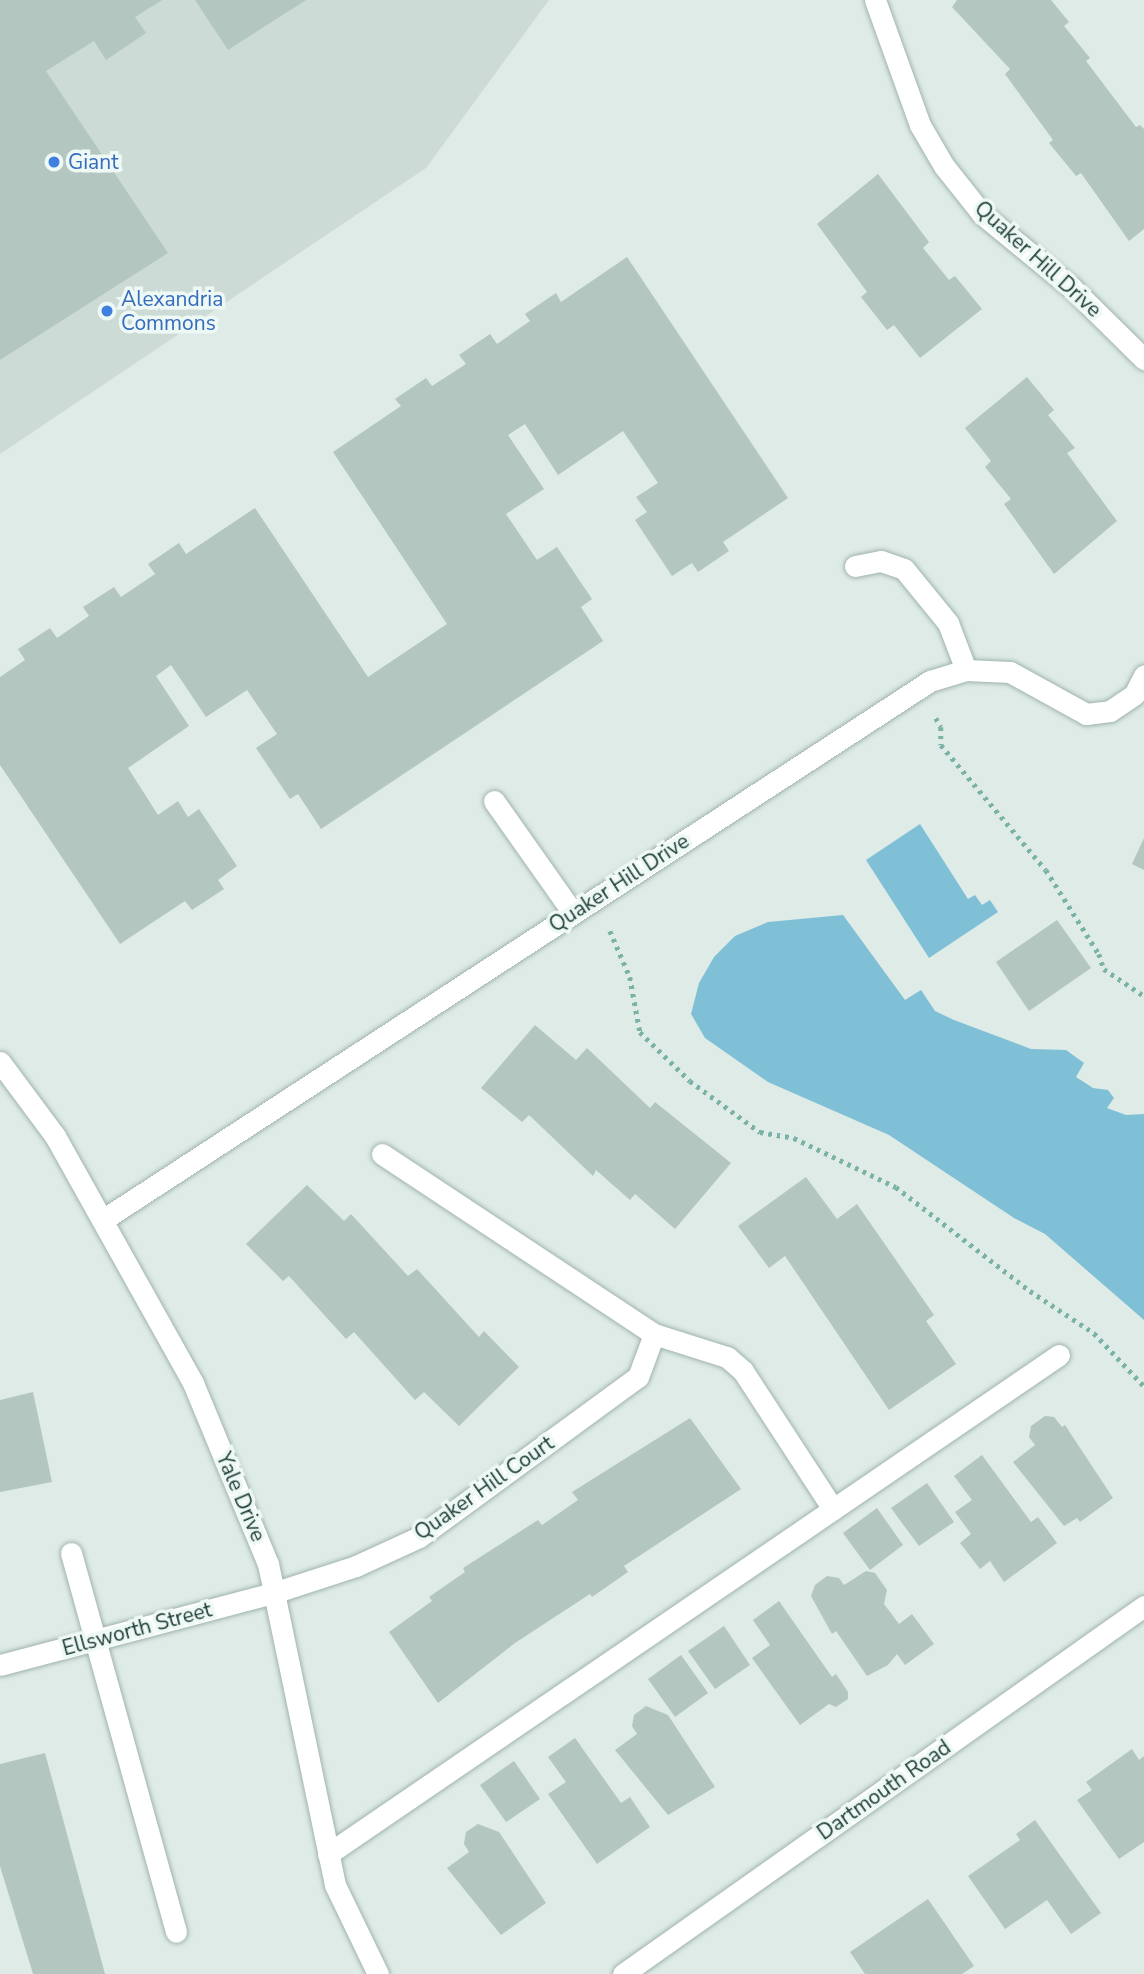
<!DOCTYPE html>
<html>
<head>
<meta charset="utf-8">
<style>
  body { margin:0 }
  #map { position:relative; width:1144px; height:1974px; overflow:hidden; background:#deebe7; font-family:"Nunito Sans",sans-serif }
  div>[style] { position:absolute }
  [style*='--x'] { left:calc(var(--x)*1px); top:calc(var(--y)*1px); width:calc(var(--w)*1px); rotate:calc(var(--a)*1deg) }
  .built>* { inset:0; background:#ccdbd6 }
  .water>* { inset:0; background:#7fc0d7 }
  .building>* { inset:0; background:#b3c6c0 }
  .path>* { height:4.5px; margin-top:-2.25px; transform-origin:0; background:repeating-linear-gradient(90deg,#7bb2a7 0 3.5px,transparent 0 8.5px) }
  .roads { filter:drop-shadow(0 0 2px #a0b3af) drop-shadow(0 0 2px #a0b3af) }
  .service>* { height:21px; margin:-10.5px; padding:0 10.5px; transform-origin:10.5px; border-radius:10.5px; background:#fff }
  .minor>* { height:21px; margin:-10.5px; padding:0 10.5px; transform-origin:10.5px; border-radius:10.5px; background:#fff }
  .tertiary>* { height:21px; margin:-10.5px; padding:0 10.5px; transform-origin:10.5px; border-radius:10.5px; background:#fff }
  .dots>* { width:19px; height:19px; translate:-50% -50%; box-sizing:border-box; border:4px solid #eef8f4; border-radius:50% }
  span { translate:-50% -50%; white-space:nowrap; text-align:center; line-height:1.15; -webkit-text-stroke:7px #eef8f4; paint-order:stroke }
  .shop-label { font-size:21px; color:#366cbe }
  .left { translate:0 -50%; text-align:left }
  .street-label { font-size:21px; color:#1d3c37 }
</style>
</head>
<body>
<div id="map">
  <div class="built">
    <div style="clip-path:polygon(0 0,549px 0,426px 168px,0 454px)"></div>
  </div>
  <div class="water">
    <div style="clip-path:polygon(920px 824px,968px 899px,975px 895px,982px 905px,990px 900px,998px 912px,929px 958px,866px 860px)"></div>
    <div style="clip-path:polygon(843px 915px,905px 1000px,921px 990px,935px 1011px,954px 1020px,1031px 1049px,1066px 1050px,1084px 1063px,1076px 1077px,1093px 1088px,1108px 1090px,1114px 1098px,1107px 1108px,1126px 1115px,1144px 1114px,1144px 1320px,1045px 1234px,1014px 1218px,889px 1135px,768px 1082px,705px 1038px,691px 1014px,699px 983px,714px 957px,735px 936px,768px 922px)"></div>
  </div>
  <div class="building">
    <div style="clip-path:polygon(0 0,162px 0,135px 17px,146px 33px,106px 60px,94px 41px,46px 71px,168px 253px,0 360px)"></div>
    <div style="clip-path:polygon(195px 0,306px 0,228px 50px)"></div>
    <div style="clip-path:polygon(957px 0,1051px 0,1069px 22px,1064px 26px,1090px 58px,1086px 61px,1136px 127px,1140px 125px,1144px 129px,1144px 229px,1129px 241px,1081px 173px,1076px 176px,1049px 143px,1053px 140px,1005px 74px,1010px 69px,952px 7px)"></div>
    <div style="clip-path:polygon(878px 174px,929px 242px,923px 248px,949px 280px,955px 276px,982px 309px,920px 358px,894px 325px,887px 330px,861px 297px,867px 292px,817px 224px)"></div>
    <div style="clip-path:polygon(627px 257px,788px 498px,723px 542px,729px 551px,698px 572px,692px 563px,672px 576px,635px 520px,647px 512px,636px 497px,658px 483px,623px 431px,558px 475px,525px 424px,508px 435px,544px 489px,506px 514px,537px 560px,557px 547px,592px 599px,581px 607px,603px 641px,321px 829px,298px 794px,290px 799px,256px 748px,277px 734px,247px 690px,206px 717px,171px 665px,156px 676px,189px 726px,128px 768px,158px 815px,178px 801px,188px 817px,199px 809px,237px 866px,218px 880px,224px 889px,192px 910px,185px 901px,120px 944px,0 765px,0 677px,25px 660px,18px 649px,50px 628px,57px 638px,89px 616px,83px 607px,114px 587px,121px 597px,155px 574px,148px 564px,179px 543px,186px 554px,255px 508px,368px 677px,447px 624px,333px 452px,401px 406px,395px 399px,426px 378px,432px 386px,466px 364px,459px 355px,490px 334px,497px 344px,530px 321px,525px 314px,556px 293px,561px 302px)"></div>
    <div style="clip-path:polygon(1027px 377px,1054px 410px,1048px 415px,1075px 448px,1067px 453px,1117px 521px,1054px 574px,1004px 504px,1011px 499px,985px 467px,991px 461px,965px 428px)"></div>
    <div style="clip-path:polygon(1144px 838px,1144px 870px,1132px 864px)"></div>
    <div style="clip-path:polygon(1057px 920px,1091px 968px,1029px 1011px,996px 962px)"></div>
    <div style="clip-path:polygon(535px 1025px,576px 1060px,587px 1048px,650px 1108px,655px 1102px,731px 1163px,675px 1229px,635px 1194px,630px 1200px,596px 1170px,593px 1176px,529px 1115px,522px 1122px,481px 1088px)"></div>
    <div style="clip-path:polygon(806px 1177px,837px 1219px,857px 1204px,934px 1315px,926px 1321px,956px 1364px,889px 1410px,785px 1256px,769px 1268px,738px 1226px)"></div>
    <div style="clip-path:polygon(307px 1185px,344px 1221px,351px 1214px,408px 1276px,417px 1269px,479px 1337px,484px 1331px,519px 1367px,459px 1426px,424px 1392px,415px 1400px,354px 1332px,346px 1339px,289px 1276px,283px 1281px,246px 1244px)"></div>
    <div style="clip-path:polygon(33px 1392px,52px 1482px,0 1492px,0 1400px)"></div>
    <div style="clip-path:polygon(1045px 1416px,1054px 1417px,1062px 1427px,1065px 1425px,1113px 1498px,1080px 1522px,1077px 1518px,1064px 1526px,1013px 1462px,1035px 1445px,1029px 1437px,1031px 1426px)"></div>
    <div style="clip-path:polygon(690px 1418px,741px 1489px,624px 1566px,628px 1572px,592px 1597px,590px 1594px,515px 1643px,438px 1703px,389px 1632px,432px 1601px,429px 1597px,465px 1572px,463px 1568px,538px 1520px,542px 1525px,578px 1500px,572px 1492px)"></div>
    <div style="clip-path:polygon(982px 1455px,1031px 1522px,1038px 1517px,1057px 1543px,1004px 1582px,990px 1561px,980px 1569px,960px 1543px,971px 1534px,955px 1512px,972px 1500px,954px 1476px)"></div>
    <div style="clip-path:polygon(927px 1483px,954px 1522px,919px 1546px,891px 1508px)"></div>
    <div style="clip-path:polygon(877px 1508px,903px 1545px,870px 1570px,843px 1533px)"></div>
    <div style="clip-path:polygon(866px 1571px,875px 1573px,887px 1590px,884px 1604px,899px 1624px,912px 1614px,934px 1644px,905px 1665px,897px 1654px,888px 1665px,867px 1676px,836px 1631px,832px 1634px,811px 1596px,815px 1585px,827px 1576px,839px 1578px,844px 1585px)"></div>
    <div style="clip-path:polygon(779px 1601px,832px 1677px,836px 1674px,848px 1692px,848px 1699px,836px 1707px,829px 1704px,800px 1725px,752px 1658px,770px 1645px,753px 1620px)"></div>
    <div style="clip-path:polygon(724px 1626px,750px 1665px,715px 1689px,688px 1651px)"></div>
    <div style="clip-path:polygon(681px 1655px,708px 1693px,675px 1717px,648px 1679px)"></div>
    <div style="clip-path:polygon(646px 1706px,668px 1715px,715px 1787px,668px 1815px,615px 1750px,637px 1734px,632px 1726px,634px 1715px)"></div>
    <div style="clip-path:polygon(575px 1738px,621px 1803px,630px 1797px,650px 1827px,597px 1864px,548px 1794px,566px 1782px,548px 1757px)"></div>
    <div style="clip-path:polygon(1132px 1749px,1139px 1760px,1144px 1756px,1144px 1842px,1119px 1859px,1077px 1800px,1092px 1790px,1086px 1782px)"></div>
    <div style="clip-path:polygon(45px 1753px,105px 1974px,33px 1974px,0 1866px,0 1764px)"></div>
    <div style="clip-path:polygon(514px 1761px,540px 1799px,506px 1822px,480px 1785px)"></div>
    <div style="clip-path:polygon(1035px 1820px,1101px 1913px,1071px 1934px,1047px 1900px,1005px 1929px,968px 1876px,1020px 1840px,1016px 1834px)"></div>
    <div style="clip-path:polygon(478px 1824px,499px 1832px,546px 1903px,501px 1935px,447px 1868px,469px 1852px,464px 1844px,466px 1832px)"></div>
    <div style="clip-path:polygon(928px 1899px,974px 1966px,962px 1974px,865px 1974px,850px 1952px)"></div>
  </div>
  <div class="path">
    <div style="--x:936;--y:718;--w:10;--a:61"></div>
    <div style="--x:941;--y:727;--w:18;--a:90"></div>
    <div style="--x:941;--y:745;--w:163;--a:50"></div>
    <div style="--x:1046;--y:870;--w:99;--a:57.8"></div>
    <div style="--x:1099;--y:954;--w:16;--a:72"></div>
    <div style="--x:1104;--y:969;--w:48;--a:34"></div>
    <div style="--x:610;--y:931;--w:50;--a:66.5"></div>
    <div style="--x:630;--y:977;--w:56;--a:79.7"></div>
    <div style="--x:640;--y:1032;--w:70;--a:44.4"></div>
    <div style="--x:690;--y:1081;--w:87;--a:36.1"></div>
    <div style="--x:760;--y:1132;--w:35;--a:10"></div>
    <div style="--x:794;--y:1138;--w:113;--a:25.7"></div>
    <div style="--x:896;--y:1187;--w:170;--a:37.8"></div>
    <div style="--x:1030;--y:1291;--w:77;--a:33.3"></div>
    <div style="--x:1094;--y:1333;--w:73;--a:46.7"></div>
  </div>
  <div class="roads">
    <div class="service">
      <div style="--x:855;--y:566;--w:26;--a:-11"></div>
      <div style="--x:881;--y:561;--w:24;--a:19"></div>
      <div style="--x:904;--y:569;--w:70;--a:50.8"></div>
      <div style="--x:948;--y:623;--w:50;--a:69"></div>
      <div style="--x:494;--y:801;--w:137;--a:54.8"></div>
      <div style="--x:71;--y:1553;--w:393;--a:74.5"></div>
      <div style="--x:328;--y:1854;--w:885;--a:-34.32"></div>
    </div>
    <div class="minor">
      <div style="--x:875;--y:0;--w:133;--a:70.2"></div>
      <div style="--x:920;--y:125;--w:48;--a:59.7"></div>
      <div style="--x:944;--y:166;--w:61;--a:51.6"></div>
      <div style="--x:982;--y:214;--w:115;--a:39.4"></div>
      <div style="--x:1071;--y:287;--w:103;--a:44.6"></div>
      <div style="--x:382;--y:1154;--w:326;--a:33.5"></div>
      <div style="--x:654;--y:1334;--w:77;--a:17.5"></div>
      <div style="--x:727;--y:1357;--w:21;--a:41"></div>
      <div style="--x:743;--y:1371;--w:165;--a:56.9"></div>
      <div style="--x:104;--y:1219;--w:986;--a:-33.08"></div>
      <div style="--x:930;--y:681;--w:38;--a:-17"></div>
      <div style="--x:966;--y:670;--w:44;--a:2.6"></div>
      <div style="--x:1010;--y:672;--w:87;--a:28.9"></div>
      <div style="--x:1086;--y:714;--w:24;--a:-7"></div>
      <div style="--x:1110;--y:711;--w:29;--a:-34"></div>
      <div style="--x:1134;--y:695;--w:22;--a:-63"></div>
      <div style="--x:0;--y:1665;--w:282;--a:-14.8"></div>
      <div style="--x:273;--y:1593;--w:87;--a:-18"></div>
      <div style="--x:356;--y:1566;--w:69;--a:-24.7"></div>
      <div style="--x:419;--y:1537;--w:271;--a:-36.2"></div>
      <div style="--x:638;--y:1377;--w:46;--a:-69.6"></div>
      <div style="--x:623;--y:1974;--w:638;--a:-35.23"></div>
    </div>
    <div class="tertiary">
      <div style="--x:0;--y:1062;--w:92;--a:53.4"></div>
      <div style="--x:55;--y:1136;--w:283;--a:60.8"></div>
      <div style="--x:193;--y:1383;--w:196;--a:67.5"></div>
      <div style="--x:268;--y:1564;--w:328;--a:78.2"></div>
      <div style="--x:335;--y:1885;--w:99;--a:64.2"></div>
    </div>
  </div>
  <div class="dots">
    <div style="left:54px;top:162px;background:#3f7fe0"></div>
    <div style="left:107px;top:311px;background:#3f7fe0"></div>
  </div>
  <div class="shop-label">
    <span class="left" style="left:68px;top:162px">Giant</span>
    <span class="left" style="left:121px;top:311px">Alexandria<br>Commons</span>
  </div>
  <div class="street-label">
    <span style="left:1038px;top:259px;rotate:42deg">Quaker Hill Drive</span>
    <span style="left:619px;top:883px;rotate:-33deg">Quaker Hill Drive</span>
    <span style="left:484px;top:1488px;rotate:-35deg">Quaker Hill Court</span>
    <span style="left:241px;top:1497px;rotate:67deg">Yale Drive</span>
    <span style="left:137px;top:1629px;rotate:-15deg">Ellsworth Street</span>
    <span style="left:884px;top:1790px;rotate:-35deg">Dartmouth Road</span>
  </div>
</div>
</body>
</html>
